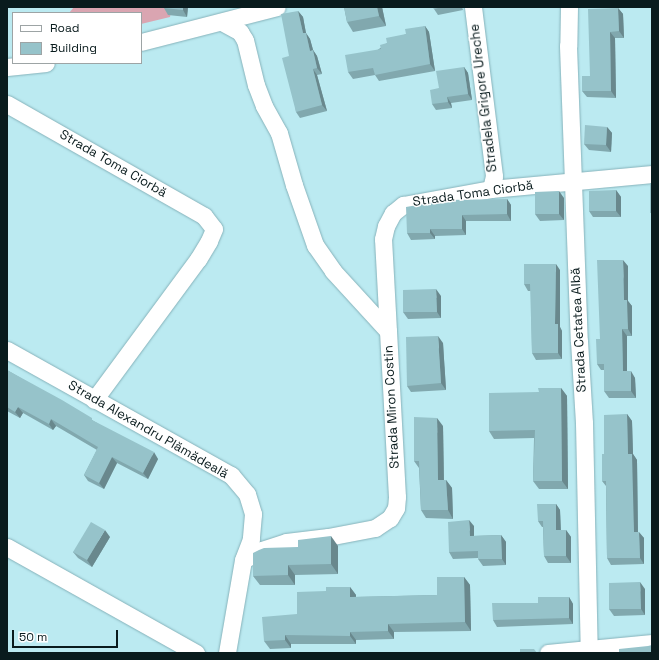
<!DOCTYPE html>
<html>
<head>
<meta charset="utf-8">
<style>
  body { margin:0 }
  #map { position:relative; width:659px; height:660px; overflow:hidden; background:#bbeaf1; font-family:"Space Grotesk",sans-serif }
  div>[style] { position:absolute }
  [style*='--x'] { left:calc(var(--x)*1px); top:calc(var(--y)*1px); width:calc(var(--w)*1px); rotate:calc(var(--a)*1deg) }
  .green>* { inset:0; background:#daa5b1 }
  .roads { filter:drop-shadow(0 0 1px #86b2ba) drop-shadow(0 0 1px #86b2ba) }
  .street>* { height:17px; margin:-8.5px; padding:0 8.5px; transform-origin:8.5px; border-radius:8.5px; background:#fff }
  .wall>* { inset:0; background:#81a8ae }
  .shaded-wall>* { inset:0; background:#69888d }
  .building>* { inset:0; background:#96c3ca }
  span { translate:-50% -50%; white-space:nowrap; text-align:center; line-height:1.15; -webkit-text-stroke:3px #fff; paint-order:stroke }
  .street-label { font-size:13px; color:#091b1d }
  .frame { position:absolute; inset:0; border:8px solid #091b1d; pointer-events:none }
  .legend { position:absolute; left:12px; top:12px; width:130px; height:52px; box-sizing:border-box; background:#fff; border:1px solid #9da4a5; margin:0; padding:5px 7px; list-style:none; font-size:12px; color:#091b1d }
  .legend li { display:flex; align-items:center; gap:8px; height:20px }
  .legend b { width:20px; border:1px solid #9da4a5 }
  .scale { position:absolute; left:12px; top:630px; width:106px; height:18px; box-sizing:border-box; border:2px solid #091b1d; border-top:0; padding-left:5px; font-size:12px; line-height:14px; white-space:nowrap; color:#091b1d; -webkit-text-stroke:3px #fff; paint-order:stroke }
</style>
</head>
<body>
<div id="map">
  <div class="green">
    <div style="clip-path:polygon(74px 7px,172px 7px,170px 17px,141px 24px,141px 13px,69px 13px)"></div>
  </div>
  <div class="roads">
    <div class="street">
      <div style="--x:473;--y:7;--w:170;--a:82.9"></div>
      <div style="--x:494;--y:176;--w:13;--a:103"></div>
      <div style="--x:569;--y:7;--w:39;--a:91"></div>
      <div style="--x:568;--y:46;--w:295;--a:87.9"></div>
      <div style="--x:579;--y:341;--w:82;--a:86.5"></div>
      <div style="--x:584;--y:423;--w:230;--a:88.8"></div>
      <div style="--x:222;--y:22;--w:21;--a:29"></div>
      <div style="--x:240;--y:32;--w:9;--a:58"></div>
      <div style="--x:245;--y:40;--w:46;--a:76.3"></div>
      <div style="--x:256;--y:85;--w:22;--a:69"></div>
      <div style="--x:264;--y:106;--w:31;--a:61"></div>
      <div style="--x:279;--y:133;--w:54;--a:73.9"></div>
      <div style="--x:294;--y:185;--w:64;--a:70.7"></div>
      <div style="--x:315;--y:245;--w:32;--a:55"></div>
      <div style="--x:333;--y:271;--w:81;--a:47.5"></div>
      <div style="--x:388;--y:331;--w:166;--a:86.9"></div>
      <div style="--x:397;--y:497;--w:11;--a:95"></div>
      <div style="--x:396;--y:508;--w:12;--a:121"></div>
      <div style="--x:390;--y:518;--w:18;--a:146"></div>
      <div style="--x:375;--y:528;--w:48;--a:169.2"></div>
      <div style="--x:328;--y:537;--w:42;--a:173.2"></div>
      <div style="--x:286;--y:542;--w:25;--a:162"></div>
      <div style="--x:262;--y:550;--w:21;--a:152"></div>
      <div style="--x:141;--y:42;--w:140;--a:-14.4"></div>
      <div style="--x:7;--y:67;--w:39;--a:-6"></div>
      <div style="--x:7;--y:104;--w:227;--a:29.6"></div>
      <div style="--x:204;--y:216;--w:16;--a:52"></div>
      <div style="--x:214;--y:229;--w:13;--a:113"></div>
      <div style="--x:209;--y:241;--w:21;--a:121"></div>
      <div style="--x:198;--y:259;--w:175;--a:126.4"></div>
      <div style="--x:388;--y:331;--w:92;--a:-93.1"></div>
      <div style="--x:383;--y:239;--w:13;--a:-77"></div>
      <div style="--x:386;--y:226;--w:15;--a:-62"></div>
      <div style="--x:393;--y:213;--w:13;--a:-39"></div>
      <div style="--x:403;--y:205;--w:89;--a:-10.3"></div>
      <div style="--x:491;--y:189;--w:162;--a:-5.3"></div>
      <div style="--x:7;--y:350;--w:257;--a:29.2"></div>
      <div style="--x:231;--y:475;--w:25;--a:50"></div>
      <div style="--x:247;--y:494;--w:21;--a:73"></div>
      <div style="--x:253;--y:514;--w:25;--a:95"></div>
      <div style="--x:251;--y:539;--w:22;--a:111"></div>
      <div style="--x:243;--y:560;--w:94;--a:99.8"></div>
      <div style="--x:7;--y:547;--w:217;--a:29.3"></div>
      <div style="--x:548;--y:653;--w:104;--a:-5.5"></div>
    </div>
  </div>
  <div class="wall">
    <div style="clip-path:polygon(164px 7px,188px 7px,187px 17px,168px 15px,164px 8px)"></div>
    <div style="clip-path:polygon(344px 7px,382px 7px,386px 26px,353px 32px,347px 22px)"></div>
    <div style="clip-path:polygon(433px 7px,462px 7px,463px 10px,438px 15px,434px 9px)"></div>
    <div style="clip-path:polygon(618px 8px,623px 14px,624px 38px,615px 38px,616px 98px,587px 97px,582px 91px,590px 76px)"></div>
    <div style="clip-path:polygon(298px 11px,303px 17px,306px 33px,310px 39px,313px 50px,317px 56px,322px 74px,317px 75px,327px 111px,300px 118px,296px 112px,289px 56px)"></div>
    <div style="clip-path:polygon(425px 26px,429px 32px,435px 71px,379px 81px,375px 75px,353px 79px,348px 72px,387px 43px,406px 34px)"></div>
    <div style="clip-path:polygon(464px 67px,468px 73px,472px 100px,451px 103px,452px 108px,436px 110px,432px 104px,439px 88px)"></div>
    <div style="clip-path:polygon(607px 127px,612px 133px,611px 152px,589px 150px,584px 144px)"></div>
    <div style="clip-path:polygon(616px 190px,621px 197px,621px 217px,593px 217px,589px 211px)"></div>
    <div style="clip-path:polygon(564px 198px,564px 220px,540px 221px,535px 214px)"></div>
    <div style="clip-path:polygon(507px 199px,511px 205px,511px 221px,466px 221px,466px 235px,435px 236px,435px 239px,411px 240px,407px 233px)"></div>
    <div style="clip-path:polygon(628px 266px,628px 301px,632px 306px,632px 336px,627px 336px,627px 371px,635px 378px,636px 398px,609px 398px,604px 391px,604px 370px,601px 370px,597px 364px,600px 339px)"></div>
    <div style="clip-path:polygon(560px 270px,560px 327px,562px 331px,562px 359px,536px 360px,532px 353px,531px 291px,528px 291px,524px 284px)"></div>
    <div style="clip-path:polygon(441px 296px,441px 318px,408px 319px,403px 312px)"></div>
    <div style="clip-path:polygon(443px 343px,446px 390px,411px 392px,407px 386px)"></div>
    <div style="clip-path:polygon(7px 370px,158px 459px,148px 479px,117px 463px,104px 489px,88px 481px,84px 475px,97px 450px,56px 426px,53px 430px,23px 413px,20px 418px,7px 411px)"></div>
    <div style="clip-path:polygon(561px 388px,567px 396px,568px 489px,539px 489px,533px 481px,534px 438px,494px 439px,489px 431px,539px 392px)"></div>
    <div style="clip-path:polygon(627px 414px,632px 421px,633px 454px,637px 460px,638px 532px,644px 538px,644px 564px,611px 565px,607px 558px,606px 486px,602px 481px,604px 454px)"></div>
    <div style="clip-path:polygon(443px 426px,444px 480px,446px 480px,452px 488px,453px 519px,426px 518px,421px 510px,419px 468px,414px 461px)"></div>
    <div style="clip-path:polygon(556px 504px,560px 510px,561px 530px,566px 530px,571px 537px,571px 563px,548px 563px,544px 556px,543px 527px,542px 527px,538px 521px)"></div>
    <div style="clip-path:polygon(474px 526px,474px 536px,501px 535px,506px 542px,506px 565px,483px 566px,478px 559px,478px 558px,453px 559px,449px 552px)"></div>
    <div style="clip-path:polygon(110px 537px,92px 567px,78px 558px,73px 552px)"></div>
    <div style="clip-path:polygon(338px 546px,338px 574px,295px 575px,295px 585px,260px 585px,253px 576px,298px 547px)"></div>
    <div style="clip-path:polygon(464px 577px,470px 585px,471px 631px,394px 632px,394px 639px,356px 640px,356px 644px,291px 644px,291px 648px,270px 649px,264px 641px,326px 591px,350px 587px,356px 595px,356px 597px,437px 595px)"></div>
    <div style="clip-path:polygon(645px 589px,645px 615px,614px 616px,609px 609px)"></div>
    <div style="clip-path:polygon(569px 597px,573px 604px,573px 624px,497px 627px,493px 620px,538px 603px)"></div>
  </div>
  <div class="shaded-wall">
    <div style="clip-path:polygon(183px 7px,188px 7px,187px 17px,183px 10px)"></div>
    <div style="clip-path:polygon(377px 7px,382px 7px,386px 26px,379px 16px)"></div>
    <div style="clip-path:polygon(618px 8px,623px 14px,624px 38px,619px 31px)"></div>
    <div style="clip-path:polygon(298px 11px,303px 17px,307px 39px,303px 33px)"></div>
    <div style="clip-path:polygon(425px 26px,429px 32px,435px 71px,430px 64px)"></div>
    <div style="clip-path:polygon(610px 32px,615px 38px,616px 98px,611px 91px)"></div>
    <div style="clip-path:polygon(306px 33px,310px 39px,315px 57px,310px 51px)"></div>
    <div style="clip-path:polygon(313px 50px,317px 56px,322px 74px,317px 68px)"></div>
    <div style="clip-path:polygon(464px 67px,468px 73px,472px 100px,468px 94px)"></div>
    <div style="clip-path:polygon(313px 69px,317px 75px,327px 111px,322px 105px)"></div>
    <div style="clip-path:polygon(447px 97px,451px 103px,452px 108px,448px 102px)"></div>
    <div style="clip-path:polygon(607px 127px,612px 133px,611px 152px,606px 145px)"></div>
    <div style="clip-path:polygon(616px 190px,621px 197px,621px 217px,616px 211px)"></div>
    <div style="clip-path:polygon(559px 191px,564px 198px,564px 220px,559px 214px)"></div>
    <div style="clip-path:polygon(507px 199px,511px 205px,511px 221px,507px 214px)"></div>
    <div style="clip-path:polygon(462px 215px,466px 221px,466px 235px,462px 229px)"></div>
    <div style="clip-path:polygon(430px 229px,435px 236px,435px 239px,430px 233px)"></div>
    <div style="clip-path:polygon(623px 260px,628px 266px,628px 301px,632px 306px,632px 336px,628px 329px,624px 300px)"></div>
    <div style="clip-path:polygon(556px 264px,560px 270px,560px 327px,562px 331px,562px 359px,558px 353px,555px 324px)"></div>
    <div style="clip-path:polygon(436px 289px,441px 296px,441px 318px,437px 312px)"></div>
    <div style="clip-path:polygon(622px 329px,627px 336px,627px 378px,623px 371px)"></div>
    <div style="clip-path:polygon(438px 336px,443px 343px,446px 390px,441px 383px)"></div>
    <div style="clip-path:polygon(631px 371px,635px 378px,636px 398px,631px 391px)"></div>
    <div style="clip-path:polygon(561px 388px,567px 396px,568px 489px,562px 481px)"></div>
    <div style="clip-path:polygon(18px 407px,23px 413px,20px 418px,15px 412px)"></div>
    <div style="clip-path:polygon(627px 414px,632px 421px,633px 454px,637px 460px,638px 538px,634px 532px,628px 454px)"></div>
    <div style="clip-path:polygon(437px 418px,443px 426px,444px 488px,438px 480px)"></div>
    <div style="clip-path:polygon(51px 419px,56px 426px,53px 430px,49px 424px)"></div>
    <div style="clip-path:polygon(154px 452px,158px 459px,148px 479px,143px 473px)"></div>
    <div style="clip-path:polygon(112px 457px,117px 463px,104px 489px,99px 483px)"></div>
    <div style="clip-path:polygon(446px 480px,452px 488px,453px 519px,448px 510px)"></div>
    <div style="clip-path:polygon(556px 504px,560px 510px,561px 537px,556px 530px)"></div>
    <div style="clip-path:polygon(469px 520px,474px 526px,474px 542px,470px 536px)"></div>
    <div style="clip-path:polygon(105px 530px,110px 537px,92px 567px,87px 560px)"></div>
    <div style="clip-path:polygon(566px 530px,571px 537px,571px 563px,566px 556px)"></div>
    <div style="clip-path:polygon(639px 532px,644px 538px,644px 564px,640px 558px)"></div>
    <div style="clip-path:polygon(501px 535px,506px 542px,506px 565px,502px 559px)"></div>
    <div style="clip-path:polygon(331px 536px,338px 546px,338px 574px,331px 564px)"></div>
    <div style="clip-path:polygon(288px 565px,295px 575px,295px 585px,288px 575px)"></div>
    <div style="clip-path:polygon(464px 577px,470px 585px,471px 631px,465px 622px)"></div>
    <div style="clip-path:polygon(640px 582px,645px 589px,645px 615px,641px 609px)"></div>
    <div style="clip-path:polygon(350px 587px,356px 595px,356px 606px,350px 597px)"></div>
    <div style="clip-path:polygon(569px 597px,573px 604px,573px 624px,569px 618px)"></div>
    <div style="clip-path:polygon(388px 624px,394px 632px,394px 639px,388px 631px)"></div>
    <div style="clip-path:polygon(350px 632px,356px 640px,356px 644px,350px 636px)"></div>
    <div style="clip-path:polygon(285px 635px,291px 644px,291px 648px,285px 640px)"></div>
  </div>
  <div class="building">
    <div style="clip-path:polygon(164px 7px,183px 7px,183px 10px,164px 8px)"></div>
    <div style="clip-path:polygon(344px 7px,377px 7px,379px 16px,347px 22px)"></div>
    <div style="clip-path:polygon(433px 7px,442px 7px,434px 9px)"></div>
    <div style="clip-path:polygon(618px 8px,619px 31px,610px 32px,611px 91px,582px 91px,582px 76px,590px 76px,588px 9px)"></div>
    <div style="clip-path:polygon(298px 11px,303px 33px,306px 33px,310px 51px,313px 50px,317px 68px,313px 69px,322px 105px,296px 112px,282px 58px,289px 56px,281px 14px)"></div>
    <div style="clip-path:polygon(425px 26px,430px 64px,375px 75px,373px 68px,348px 72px,345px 55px,381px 49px,380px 45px,387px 43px,386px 38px,406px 34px,405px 29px)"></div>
    <div style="clip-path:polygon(464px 67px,468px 94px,447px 97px,448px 102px,432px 104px,430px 90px,439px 88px,436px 71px)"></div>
    <div style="clip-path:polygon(585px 125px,607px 127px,606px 145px,584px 144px)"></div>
    <div style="clip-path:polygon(650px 183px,652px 183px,652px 213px,650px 213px)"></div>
    <div style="clip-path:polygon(616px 190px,616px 211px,589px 211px,589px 191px)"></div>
    <div style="clip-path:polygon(559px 191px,559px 214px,535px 214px,535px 192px)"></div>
    <div style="clip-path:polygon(507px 199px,507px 214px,462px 215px,462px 229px,430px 229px,430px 233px,407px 233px,406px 207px,446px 200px)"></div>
    <div style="clip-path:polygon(597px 260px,623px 260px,624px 300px,627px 300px,628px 329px,622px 329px,623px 371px,631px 371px,631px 391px,604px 391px,604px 364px,597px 364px,596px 339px,600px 339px)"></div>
    <div style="clip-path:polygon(524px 264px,556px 264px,555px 324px,558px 324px,558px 353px,532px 353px,530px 284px,524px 284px)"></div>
    <div style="clip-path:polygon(436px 289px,437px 312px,403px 312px,403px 290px)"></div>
    <div style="clip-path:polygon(438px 336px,441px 383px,407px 386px,406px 337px)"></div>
    <div style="clip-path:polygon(7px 370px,62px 400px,92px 418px,92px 420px,154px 452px,143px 473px,112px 457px,99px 483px,84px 475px,98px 447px,51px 419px,49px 424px,18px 407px,15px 412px,7px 407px)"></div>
    <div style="clip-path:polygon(538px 388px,561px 388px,562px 481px,533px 481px,535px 430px,489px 431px,489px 393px,539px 392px)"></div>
    <div style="clip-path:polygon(627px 414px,628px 454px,632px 454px,634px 532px,639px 532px,640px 558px,607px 558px,606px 481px,602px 481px,602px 454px,604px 454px,604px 415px)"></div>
    <div style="clip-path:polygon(414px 417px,437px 418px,438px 480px,446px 480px,448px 510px,421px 510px,419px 461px,414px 461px)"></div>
    <div style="clip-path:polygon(537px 504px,556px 504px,556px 530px,566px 530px,566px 556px,544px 556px,543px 521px,538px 521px)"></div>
    <div style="clip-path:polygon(469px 520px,470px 536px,501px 535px,502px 559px,478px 559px,478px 551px,449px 552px,448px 522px)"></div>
    <div style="clip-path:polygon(91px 522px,105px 530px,87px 560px,73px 552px)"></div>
    <div style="clip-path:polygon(331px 536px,331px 564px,288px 565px,288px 575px,253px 576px,253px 553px,259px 550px,264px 548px,298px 547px,298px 540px)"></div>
    <div style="clip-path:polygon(437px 577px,464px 577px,465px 622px,388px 624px,388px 631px,350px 632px,350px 636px,285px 635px,285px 640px,264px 641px,262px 617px,297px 614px,297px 592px,326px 591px,326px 587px,350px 587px,350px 597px,437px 595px)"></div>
    <div style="clip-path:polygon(640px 582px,641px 609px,609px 609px,609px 583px)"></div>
    <div style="clip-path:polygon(538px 597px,569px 597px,569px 618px,493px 620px,492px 603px,538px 603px)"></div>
    <div style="clip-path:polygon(652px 645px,652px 653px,619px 653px,619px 649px,648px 646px)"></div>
    <div style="clip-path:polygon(520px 649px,534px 649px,537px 653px,520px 653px)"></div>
  </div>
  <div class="street-label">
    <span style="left:484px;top:98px;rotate:-97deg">Stradela Grigore Ureche</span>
    <span style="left:113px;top:164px;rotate:30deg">Strada Toma Ciorbă</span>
    <span style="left:473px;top:194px;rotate:-8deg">Strada Toma Ciorbă</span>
    <span style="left:579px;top:330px;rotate:-93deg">Strada Cetatea Albă</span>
    <span style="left:392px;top:407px;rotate:-93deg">Strada Miron Costin</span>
    <span style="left:148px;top:430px;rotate:30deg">Strada Alexandru Plămădeală</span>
  </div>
  <div class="frame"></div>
  <ul class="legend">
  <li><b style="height:5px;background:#fff"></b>Road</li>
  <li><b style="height:11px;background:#96c3ca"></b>Building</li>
  </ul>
  <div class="scale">50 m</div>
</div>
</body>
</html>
